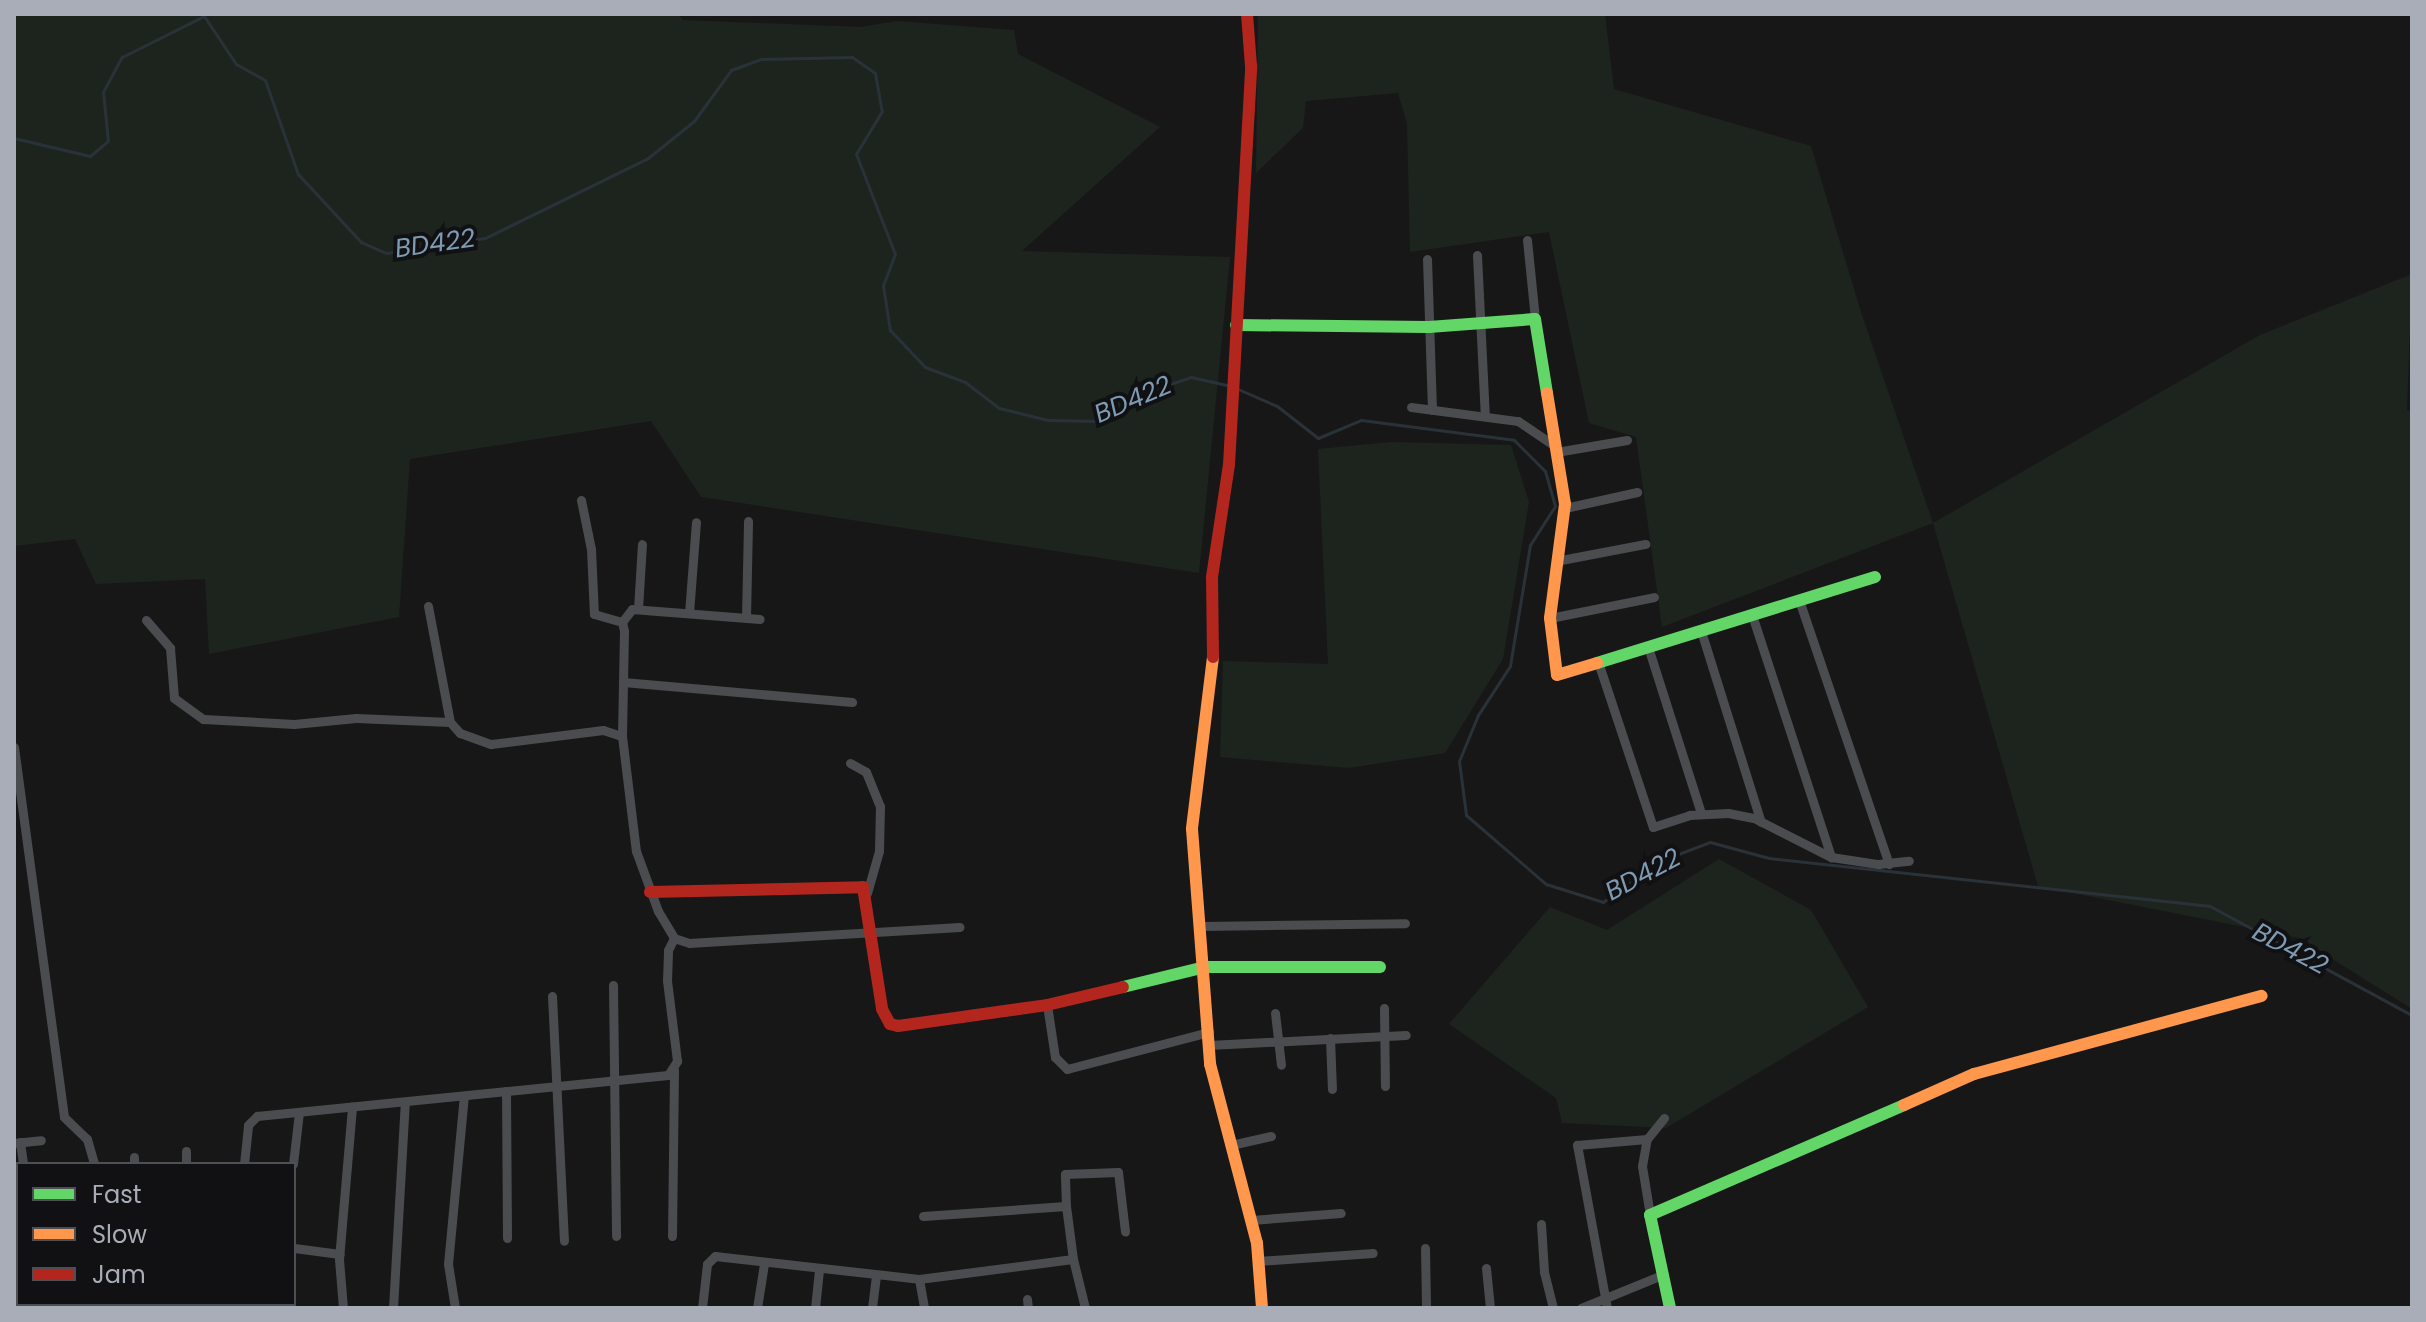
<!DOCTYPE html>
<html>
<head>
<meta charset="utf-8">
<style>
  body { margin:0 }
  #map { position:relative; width:2426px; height:1322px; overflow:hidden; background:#171717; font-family:Poppins,sans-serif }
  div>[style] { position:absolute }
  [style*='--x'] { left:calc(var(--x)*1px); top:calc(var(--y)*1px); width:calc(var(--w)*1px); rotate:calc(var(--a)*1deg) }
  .green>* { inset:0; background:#1d241e }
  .stream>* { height:3px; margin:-1.5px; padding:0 1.5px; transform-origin:1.5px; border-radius:1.5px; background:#2a3239 }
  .street>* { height:9px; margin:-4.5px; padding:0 4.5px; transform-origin:4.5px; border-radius:4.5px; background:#4b4c50 }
  .fast>* { height:12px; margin:-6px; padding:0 6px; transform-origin:6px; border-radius:6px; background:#63d668 }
  .slow>* { height:12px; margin:-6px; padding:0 6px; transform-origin:6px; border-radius:6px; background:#ff974d }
  .jam>* { height:12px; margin:-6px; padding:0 6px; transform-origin:6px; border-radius:6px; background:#b3261e }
  span { translate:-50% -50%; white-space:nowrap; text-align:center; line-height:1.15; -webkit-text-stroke:8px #111113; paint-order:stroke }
  .water-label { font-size:26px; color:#7f9bb3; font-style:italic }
  .frame { position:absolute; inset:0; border:16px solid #a8adb8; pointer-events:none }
  .legend { position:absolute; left:16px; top:1162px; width:280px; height:144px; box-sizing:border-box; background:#111113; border:2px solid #4d4f55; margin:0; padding:10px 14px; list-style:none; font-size:24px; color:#a8adb8 }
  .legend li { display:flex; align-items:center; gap:16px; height:40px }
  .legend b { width:40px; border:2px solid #4d4f55 }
</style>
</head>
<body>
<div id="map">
  <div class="green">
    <div style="clip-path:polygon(14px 14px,678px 14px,683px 20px,861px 27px,897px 21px,1014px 30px,1018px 54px,1160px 127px,1022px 251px,1230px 257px,1199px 573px,701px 497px,651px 421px,410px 459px,399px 617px,209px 654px,205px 579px,96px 584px,75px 539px,14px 546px)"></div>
    <div style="clip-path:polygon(1258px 14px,1605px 14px,1614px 89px,1811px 146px,1861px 312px,1933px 523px,2260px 335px,2412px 274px,2407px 410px,2412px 412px,2412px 1009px,2299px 938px,2038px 886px,1933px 523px,1662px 627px,1636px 437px,1589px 423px,1549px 232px,1410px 252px,1407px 123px,1398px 93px,1306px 101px,1303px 128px,1256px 173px)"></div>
    <div style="clip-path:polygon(1391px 442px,1511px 445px,1529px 502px,1503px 659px,1445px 753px,1349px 768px,1220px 757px,1223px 661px,1328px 664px,1318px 449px)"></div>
    <div style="clip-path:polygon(1719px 859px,1811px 910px,1868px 1007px,1666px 1128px,1562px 1123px,1556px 1098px,1449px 1024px,1550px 907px,1607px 930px)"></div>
  </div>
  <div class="stream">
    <div style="--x:14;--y:138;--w:78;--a:13.3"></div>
    <div style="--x:90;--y:156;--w:23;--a:-40"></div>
    <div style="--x:108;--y:141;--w:49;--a:-95.8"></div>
    <div style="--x:103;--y:92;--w:40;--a:-62"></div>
    <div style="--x:122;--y:57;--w:92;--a:-26.6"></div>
    <div style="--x:204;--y:16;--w:58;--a:56.3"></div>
    <div style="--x:236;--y:64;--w:33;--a:29"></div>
    <div style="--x:265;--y:80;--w:100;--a:70.7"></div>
    <div style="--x:298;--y:174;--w:93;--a:47.2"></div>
    <div style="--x:361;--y:242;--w:27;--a:24"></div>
    <div style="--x:386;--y:253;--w:100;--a:-8.6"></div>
    <div style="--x:485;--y:238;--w:182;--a:-26.1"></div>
    <div style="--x:648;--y:158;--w:59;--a:-38.8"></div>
    <div style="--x:694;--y:121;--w:63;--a:-54"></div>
    <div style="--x:731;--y:70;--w:33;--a:-20"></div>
    <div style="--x:762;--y:59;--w:90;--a:-1.3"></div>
    <div style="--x:852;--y:57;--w:28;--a:35"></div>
    <div style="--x:875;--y:73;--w:39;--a:80"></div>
    <div style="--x:882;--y:111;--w:50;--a:121.2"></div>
    <div style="--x:856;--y:154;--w:107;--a:68.7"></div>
    <div style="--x:895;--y:254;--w:34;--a:111"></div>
    <div style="--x:883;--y:286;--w:45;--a:81"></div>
    <div style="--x:890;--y:330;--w:51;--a:46.6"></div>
    <div style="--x:925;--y:367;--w:43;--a:20.6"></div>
    <div style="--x:965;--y:382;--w:43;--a:37.4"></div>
    <div style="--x:999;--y:408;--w:50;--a:13.8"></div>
    <div style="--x:1048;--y:420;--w:51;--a:1.1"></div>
    <div style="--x:1099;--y:421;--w:61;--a:-30.3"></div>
    <div style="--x:1152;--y:390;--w:41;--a:-18.4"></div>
    <div style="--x:1191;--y:377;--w:41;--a:12.7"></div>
    <div style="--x:1238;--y:389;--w:43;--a:23.6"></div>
    <div style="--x:1277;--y:406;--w:52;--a:38"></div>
    <div style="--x:1318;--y:438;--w:47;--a:-22.7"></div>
    <div style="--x:1361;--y:420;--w:154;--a:7.4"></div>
    <div style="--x:1514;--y:440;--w:44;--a:45"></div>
    <div style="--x:1545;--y:471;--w:36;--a:74"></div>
    <div style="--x:1555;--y:506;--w:46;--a:122.7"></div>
    <div style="--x:1530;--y:545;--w:123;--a:99.4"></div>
    <div style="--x:1510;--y:666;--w:59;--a:123.1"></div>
    <div style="--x:1478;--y:715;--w:50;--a:112.4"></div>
    <div style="--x:1459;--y:761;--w:54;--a:82.6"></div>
    <div style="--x:1466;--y:815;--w:106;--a:40.8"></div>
    <div style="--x:1546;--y:884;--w:60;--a:17.5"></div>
    <div style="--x:1603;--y:902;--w:70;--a:-35.7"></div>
    <div style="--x:1660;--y:861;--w:53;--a:-20.8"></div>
    <div style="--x:1710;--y:842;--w:61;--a:15.2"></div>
    <div style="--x:1769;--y:858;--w:444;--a:6.2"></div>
    <div style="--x:2210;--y:906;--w:230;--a:28.4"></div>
  </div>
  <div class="street">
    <div style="--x:1527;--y:240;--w:79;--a:84.2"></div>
    <div style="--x:1477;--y:255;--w:161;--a:87.2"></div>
    <div style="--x:1427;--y:259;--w:151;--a:88.1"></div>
    <div style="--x:1411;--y:407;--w:108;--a:7.5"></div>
    <div style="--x:1518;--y:421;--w:45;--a:34"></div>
    <div style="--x:1556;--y:452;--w:72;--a:-9.6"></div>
    <div style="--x:581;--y:500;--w:50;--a:78.5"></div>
    <div style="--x:591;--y:549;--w:65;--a:87.4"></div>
    <div style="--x:594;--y:614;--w:29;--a:16"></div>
    <div style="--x:622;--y:622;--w:9;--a:77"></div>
    <div style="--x:624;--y:631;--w:105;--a:91.1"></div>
    <div style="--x:622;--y:736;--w:116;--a:83.1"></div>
    <div style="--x:636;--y:851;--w:64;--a:69.9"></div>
    <div style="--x:658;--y:911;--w:31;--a:59"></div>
    <div style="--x:674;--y:938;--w:16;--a:18"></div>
    <div style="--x:689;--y:943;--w:271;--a:-3.4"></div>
    <div style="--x:1565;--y:508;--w:74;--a:-12.5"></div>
    <div style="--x:1561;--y:560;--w:86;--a:-10.8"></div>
    <div style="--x:1799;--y:600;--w:279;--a:71.2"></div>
    <div style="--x:428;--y:606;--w:118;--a:79.3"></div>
    <div style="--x:450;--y:722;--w:15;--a:48"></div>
    <div style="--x:460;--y:733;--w:33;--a:20"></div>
    <div style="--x:491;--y:744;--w:113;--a:-7.1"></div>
    <div style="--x:603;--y:730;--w:20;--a:18"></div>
    <div style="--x:638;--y:609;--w:65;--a:-86.5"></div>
    <div style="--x:689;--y:613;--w:91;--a:-85.6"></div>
    <div style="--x:1752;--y:615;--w:255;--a:71.9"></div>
    <div style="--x:746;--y:618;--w:97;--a:-88.8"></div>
    <div style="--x:1550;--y:618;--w:106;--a:-11.4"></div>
    <div style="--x:146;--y:620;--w:37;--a:49"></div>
    <div style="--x:170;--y:648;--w:50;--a:85.4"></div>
    <div style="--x:174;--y:698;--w:36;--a:36"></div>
    <div style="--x:203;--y:719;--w:91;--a:3.1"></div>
    <div style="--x:294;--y:724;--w:62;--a:-5.5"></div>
    <div style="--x:356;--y:718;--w:94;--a:2.4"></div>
    <div style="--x:622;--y:622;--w:16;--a:-52"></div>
    <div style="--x:632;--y:609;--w:128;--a:4.5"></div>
    <div style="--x:1701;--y:631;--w:200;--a:72.6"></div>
    <div style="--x:1648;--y:647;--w:174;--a:72.3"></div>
    <div style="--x:1598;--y:662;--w:174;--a:71.6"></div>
    <div style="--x:1653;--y:827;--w:38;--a:-18"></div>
    <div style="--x:1689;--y:815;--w:39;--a:-3"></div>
    <div style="--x:1728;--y:813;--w:26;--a:11"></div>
    <div style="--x:1754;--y:818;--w:86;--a:26.9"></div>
    <div style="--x:1831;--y:857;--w:48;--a:8.5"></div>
    <div style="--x:1878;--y:864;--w:31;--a:-6"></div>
    <div style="--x:623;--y:682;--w:230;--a:5"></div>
    <div style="--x:14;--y:747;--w:373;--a:82.3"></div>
    <div style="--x:64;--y:1117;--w:32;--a:44"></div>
    <div style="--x:87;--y:1139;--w:26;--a:74"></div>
    <div style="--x:850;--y:763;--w:18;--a:29"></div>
    <div style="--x:866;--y:772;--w:37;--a:68"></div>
    <div style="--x:880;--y:806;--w:45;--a:91.3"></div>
    <div style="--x:879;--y:851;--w:44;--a:105.9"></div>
    <div style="--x:1201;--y:926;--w:204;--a:-0.8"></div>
    <div style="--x:613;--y:985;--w:251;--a:89.3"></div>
    <div style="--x:552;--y:996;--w:245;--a:87.2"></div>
    <div style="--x:1047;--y:1005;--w:53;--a:81.3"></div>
    <div style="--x:1055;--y:1057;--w:17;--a:45"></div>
    <div style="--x:1067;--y:1069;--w:147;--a:-14.6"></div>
    <div style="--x:1384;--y:1008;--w:78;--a:89.3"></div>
    <div style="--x:1275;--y:1013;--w:52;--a:83.4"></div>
    <div style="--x:1330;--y:1038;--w:51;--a:87.8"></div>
    <div style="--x:1209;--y:1045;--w:197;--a:-2.9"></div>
    <div style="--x:506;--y:1091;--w:147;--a:89.6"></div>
    <div style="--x:20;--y:1142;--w:22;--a:82"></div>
    <div style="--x:14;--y:1143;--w:27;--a:-6"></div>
    <div style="--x:1231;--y:1145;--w:41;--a:-12.7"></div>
    <div style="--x:134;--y:1164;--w:7;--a:-90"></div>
    <div style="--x:186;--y:1164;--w:13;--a:-90"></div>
    <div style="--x:244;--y:1164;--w:39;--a:-84"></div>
    <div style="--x:248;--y:1125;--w:13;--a:-45"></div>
    <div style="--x:257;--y:1116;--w:413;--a:-5.7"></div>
    <div style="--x:668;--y:1075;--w:17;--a:-57"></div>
    <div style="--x:677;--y:1061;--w:81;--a:-97.1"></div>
    <div style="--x:667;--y:981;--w:31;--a:-88"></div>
    <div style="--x:668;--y:950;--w:13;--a:-63"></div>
    <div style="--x:293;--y:1164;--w:52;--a:-83.4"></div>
    <div style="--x:1066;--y:1206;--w:32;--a:-92"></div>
    <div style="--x:1065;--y:1174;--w:53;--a:-2.2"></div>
    <div style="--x:1118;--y:1172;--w:60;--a:83.3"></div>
    <div style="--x:1650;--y:1215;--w:50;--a:-99.3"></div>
    <div style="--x:1642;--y:1166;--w:27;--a:-80"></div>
    <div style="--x:1647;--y:1139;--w:27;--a:-51"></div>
    <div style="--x:923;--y:1216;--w:143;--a:-4"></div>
    <div style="--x:1066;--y:1206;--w:53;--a:82.5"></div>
    <div style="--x:1251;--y:1220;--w:90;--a:-4.4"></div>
    <div style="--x:1541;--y:1224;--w:48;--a:86.4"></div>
    <div style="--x:1544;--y:1272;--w:37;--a:76"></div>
    <div style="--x:14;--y:1225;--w:4;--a:-14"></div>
    <div style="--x:672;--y:1236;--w:166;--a:-89.3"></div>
    <div style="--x:294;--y:1248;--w:46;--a:7.4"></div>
    <div style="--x:1425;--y:1248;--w:60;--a:89"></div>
    <div style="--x:1258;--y:1261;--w:115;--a:-4"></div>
    <div style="--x:1486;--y:1268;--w:40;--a:84.3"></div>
    <div style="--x:919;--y:1279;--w:29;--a:80"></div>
    <div style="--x:1027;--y:1299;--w:9;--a:84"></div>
    <div style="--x:14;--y:1301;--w:4;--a:0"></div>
    <div style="--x:68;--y:1304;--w:4;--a:63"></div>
    <div style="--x:77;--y:1308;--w:4;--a:-76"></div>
    <div style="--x:343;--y:1308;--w:49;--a:-94.7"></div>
    <div style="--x:339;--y:1259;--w:153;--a:-85.1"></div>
    <div style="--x:393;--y:1308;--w:206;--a:-86.7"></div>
    <div style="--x:455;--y:1308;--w:45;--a:-99"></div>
    <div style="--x:448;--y:1264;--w:169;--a:-84.6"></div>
    <div style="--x:702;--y:1308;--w:44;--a:-83.5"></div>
    <div style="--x:707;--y:1264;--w:11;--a:-45"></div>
    <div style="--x:715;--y:1256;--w:205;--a:6.4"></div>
    <div style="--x:919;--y:1279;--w:155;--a:-7.4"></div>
    <div style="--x:1073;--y:1259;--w:50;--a:76.2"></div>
    <div style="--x:757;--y:1308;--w:45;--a:-81"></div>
    <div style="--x:815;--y:1308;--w:39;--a:-84"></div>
    <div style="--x:872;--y:1308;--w:33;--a:-83"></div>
    <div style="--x:1581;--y:1308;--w:87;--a:-22.2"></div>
    <div style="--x:1607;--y:1308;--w:166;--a:-100.4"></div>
    <div style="--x:1577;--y:1145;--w:70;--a:-4.9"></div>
  </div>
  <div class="fast">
    <div style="--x:1236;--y:325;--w:193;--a:0.6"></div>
    <div style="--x:1429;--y:327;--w:106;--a:-4.3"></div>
    <div style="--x:1535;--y:319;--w:75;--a:80.8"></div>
    <div style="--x:1597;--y:663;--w:291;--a:-17.2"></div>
    <div style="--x:1123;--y:987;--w:84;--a:-13.7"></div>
    <div style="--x:1205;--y:967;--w:175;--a:0"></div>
    <div style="--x:1670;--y:1308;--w:95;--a:-102.1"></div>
    <div style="--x:1650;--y:1215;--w:277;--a:-23.4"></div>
  </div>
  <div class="slow">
    <div style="--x:1547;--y:393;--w:112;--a:80.8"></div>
    <div style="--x:1565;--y:504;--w:115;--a:97.5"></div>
    <div style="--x:1550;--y:618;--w:57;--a:83"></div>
    <div style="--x:1557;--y:675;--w:42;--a:-16.7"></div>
    <div style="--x:1213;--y:657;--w:173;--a:97"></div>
    <div style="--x:1192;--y:829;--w:236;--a:85.6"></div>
    <div style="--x:1210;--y:1064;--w:185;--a:75.3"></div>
    <div style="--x:1257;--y:1243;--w:65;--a:85.6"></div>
    <div style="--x:1904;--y:1105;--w:77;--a:-23.9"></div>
    <div style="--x:1974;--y:1074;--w:298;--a:-15.2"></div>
  </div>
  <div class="jam">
    <div style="--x:1213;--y:657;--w:80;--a:-90.7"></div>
    <div style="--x:1212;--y:577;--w:113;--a:-81.4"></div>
    <div style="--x:1229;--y:465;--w:400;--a:-86.8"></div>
    <div style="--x:1251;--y:66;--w:52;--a:-94.4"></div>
    <div style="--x:650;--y:892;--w:213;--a:-1.3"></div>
    <div style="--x:863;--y:887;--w:123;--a:81.1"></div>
    <div style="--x:882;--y:1009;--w:17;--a:62"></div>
    <div style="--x:890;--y:1024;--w:8;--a:14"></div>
    <div style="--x:898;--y:1026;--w:150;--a:-8"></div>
    <div style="--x:1047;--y:1005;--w:78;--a:-13.3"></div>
  </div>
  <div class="water-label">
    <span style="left:435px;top:244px;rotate:-8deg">BD422</span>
    <span style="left:1133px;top:400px;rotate:-23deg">BD422</span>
    <span style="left:1643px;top:875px;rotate:-28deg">BD422</span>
    <span style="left:2290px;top:949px;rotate:28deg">BD422</span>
  </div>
  <div class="frame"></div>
  <ul class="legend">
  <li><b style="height:10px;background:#63d668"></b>Fast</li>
  <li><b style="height:10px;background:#ff974d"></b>Slow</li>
  <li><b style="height:10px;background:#b3261e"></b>Jam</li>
  </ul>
</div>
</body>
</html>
